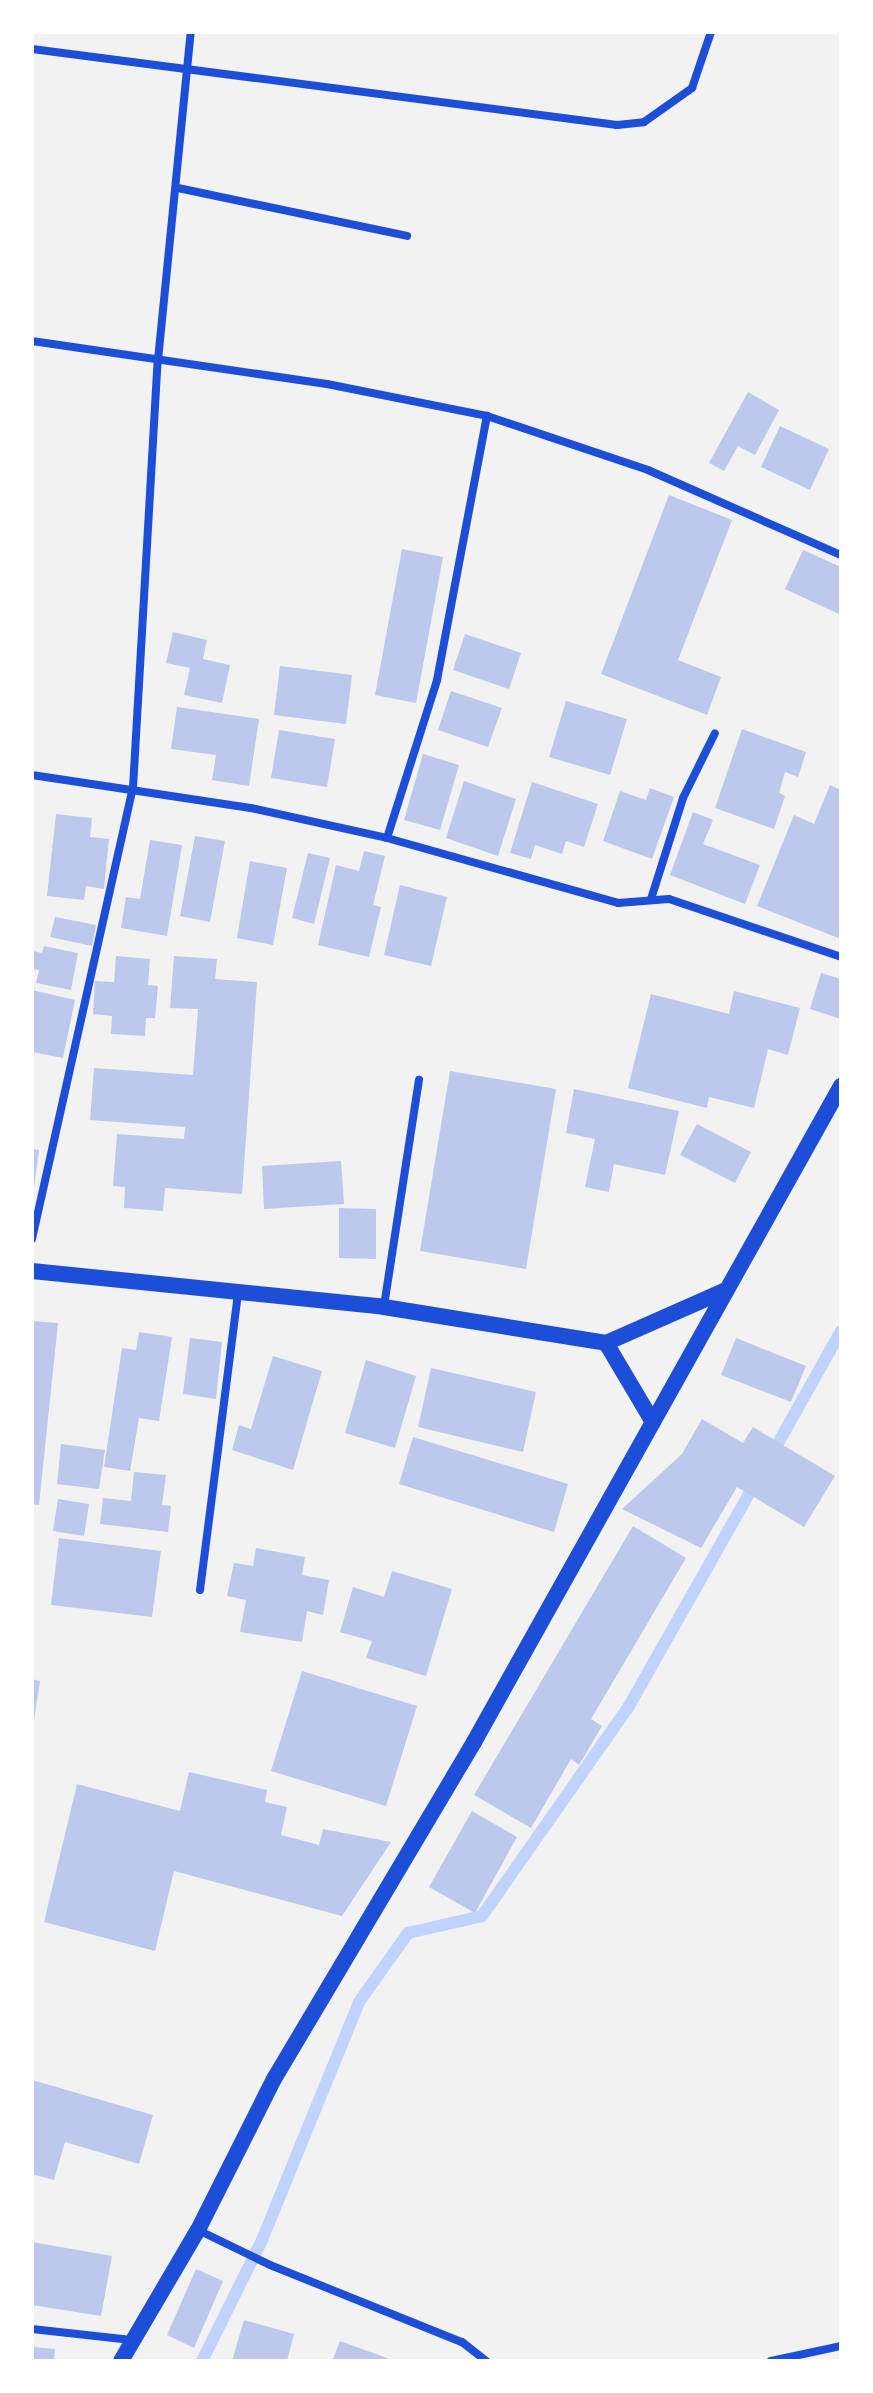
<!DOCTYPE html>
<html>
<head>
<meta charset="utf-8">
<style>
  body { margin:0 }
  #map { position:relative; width:873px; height:2393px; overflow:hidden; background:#f2f2f2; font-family:Poppins,sans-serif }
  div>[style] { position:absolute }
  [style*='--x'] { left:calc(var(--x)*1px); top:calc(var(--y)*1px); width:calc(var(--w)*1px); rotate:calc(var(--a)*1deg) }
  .stream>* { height:12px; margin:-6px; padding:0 6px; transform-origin:6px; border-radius:6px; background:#bfd3fe }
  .building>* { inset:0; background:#bdc9ec }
  .minor>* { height:8px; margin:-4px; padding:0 4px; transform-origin:4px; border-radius:4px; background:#1d4ed8 }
  .secondary>* { height:16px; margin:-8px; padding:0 8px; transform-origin:8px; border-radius:8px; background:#1d4ed8 }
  span { translate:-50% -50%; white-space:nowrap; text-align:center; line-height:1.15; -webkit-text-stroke:6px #fff; paint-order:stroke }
  .frame { position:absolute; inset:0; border:34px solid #fff; pointer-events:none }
</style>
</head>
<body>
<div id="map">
  <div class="stream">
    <div style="--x:772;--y:1454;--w:141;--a:-60.7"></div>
    <div style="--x:202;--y:2361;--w:135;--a:-63.6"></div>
    <div style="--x:262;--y:2240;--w:257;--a:-67.8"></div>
    <div style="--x:359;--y:2002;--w:85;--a:-54.6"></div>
    <div style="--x:408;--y:1933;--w:76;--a:-12.9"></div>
    <div style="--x:482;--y:1916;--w:256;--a:-55"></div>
    <div style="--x:629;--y:1706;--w:260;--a:-60.5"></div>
  </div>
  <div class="building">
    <div style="clip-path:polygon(748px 392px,779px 410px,755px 455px,738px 446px,724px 471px,709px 463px)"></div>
    <div style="clip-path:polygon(780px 426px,829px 449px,810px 490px,761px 467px)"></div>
    <div style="clip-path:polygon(669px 495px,732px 520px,678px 660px,721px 677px,707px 715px,601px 674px)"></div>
    <div style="clip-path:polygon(402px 549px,443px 557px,416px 703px,375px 695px)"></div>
    <div style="clip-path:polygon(803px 550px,841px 567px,841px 615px,785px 589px)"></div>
    <div style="clip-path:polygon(173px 632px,207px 640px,203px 659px,230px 665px,222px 703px,184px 695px,190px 668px,166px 663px)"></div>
    <div style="clip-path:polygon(465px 634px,521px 653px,509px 689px,453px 670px)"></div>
    <div style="clip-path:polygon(280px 666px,352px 675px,346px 724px,274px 715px)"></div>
    <div style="clip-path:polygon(451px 691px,502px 708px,488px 747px,438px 730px)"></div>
    <div style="clip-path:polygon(566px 701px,627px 719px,610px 775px,549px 757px)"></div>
    <div style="clip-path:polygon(177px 707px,259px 719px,249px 786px,212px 780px,216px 755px,171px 749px)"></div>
    <div style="clip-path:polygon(742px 729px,806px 752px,798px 777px,785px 772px,779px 793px,785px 796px,774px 829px,715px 808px)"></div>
    <div style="clip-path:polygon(279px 730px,335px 739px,327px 787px,271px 778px)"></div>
    <div style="clip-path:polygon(423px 754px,459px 765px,440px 830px,404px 820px)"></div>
    <div style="clip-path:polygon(464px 781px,516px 799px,498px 856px,446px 838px)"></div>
    <div style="clip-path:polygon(532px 782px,598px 804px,584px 847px,566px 841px,562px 854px,535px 845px,531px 859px,510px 853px)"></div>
    <div style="clip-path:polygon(830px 785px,841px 790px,841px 939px,757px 906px,794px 815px,814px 824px)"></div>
    <div style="clip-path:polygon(650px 788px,674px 797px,652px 859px,603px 841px,620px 791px,646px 800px)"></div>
    <div style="clip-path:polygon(693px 812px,713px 820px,703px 844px,760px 865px,745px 904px,670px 875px)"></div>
    <div style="clip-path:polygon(56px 814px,92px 818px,90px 837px,109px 839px,104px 889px,86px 886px,84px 900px,47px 896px)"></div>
    <div style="clip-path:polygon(195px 836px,225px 841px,210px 922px,180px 916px)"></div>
    <div style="clip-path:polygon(150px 840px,182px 845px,167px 936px,121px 928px,126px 897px,140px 899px)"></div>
    <div style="clip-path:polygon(364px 851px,385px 856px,373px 905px,381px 907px,369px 957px,318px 945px,336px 865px,359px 871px)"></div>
    <div style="clip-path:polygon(308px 853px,330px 858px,314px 924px,292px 918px)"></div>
    <div style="clip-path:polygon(250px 861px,287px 868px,273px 945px,237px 938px)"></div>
    <div style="clip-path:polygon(400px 885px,447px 897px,431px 966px,384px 955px)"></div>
    <div style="clip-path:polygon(55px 917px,96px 925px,92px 946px,50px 937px)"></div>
    <div style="clip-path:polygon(44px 946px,78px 953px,71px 990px,36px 983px,39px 970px,32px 969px,32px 958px,33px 951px,42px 953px)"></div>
    <div style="clip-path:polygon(116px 956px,150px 959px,148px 985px,158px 986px,155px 1018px,146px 1018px,145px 1036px,111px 1034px,112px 1016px,93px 1014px,95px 981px,114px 982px)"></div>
    <div style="clip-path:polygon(174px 956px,217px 959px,215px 979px,257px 982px,242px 1194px,165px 1188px,163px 1211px,124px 1208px,125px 1187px,113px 1186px,117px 1134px,184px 1139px,185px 1127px,90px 1120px,94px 1068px,193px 1075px,198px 1009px,170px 1008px)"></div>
    <div style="clip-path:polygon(821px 973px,841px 979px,841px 1019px,810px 1009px)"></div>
    <div style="clip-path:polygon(32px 990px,75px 1000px,63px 1058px,32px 1052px)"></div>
    <div style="clip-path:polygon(734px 991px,800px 1008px,788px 1055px,768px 1049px,754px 1108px,709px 1097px,707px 1108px,628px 1088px,651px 994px,729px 1014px)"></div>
    <div style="clip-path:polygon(450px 1071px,556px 1089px,526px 1269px,420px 1251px)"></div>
    <div style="clip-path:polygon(574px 1089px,679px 1111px,665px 1175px,614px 1164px,609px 1192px,585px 1187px,595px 1139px,566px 1133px)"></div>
    <div style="clip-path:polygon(697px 1124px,751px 1152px,735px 1183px,680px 1155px)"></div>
    <div style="clip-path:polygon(32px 1149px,39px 1150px,34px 1188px,32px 1188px)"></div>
    <div style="clip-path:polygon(341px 1161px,344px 1204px,264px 1209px,262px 1166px)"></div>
    <div style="clip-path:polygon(339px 1208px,376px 1209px,376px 1259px,339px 1258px)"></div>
    <div style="clip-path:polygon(32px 1321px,58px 1323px,39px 1505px,32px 1504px)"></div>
    <div style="clip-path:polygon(139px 1332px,172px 1337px,159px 1421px,139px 1418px,130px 1471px,104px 1467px,122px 1348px,136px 1350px)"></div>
    <div style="clip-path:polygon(190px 1338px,222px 1342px,216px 1399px,183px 1394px)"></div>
    <div style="clip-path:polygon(736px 1338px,806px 1366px,791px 1402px,721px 1375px)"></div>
    <div style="clip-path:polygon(273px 1356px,322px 1371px,293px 1470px,232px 1450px,239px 1425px,251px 1429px)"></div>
    <div style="clip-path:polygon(366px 1360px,416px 1376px,395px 1448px,345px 1433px)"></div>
    <div style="clip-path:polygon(431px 1368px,536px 1392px,523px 1452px,418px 1427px)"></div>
    <div style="clip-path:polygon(702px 1419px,743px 1443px,753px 1427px,835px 1476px,804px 1527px,737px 1487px,701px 1548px,622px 1509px,682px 1454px)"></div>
    <div style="clip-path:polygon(413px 1437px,568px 1484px,554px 1532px,399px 1484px)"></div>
    <div style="clip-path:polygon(61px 1444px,105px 1450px,99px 1489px,57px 1484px)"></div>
    <div style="clip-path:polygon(134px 1472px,166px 1475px,162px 1505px,171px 1506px,168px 1532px,100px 1524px,103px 1498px,131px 1501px)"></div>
    <div style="clip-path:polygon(58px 1499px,89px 1504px,84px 1536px,53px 1531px)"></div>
    <div style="clip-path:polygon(633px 1526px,686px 1558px,591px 1719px,602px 1726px,579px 1765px,571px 1759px,531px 1828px,474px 1795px)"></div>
    <div style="clip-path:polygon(59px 1538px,161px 1551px,152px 1617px,51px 1605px)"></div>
    <div style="clip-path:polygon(256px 1548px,305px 1557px,302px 1575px,329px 1580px,323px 1615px,307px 1611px,302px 1642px,240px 1632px,246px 1600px,227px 1596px,234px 1563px,253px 1566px)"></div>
    <div style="clip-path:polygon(392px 1571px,452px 1589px,426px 1676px,366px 1658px,372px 1641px,340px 1632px,353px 1587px,384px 1597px)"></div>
    <div style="clip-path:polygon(302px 1671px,417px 1706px,386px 1806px,271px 1771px)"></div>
    <div style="clip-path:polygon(32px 1679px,40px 1681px,34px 1720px,32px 1720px)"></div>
    <div style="clip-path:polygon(189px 1772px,267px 1790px,265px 1802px,287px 1807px,281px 1835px,319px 1845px,323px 1829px,391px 1842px,342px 1916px,174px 1871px,155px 1951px,44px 1922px,77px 1784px,180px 1811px)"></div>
    <div style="clip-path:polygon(472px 1811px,517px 1837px,475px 1913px,429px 1887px)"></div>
    <div style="clip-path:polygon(32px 2080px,153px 2115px,139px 2164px,65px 2142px,54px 2180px,32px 2174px)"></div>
    <div style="clip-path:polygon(32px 2242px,112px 2256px,101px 2316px,32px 2305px)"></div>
    <div style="clip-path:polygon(196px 2269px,223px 2281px,194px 2348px,167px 2335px)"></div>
    <div style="clip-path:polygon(244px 2320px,294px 2334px,287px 2361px,232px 2361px)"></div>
    <div style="clip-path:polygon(340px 2341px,395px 2361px,332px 2361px)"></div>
    <div style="clip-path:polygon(32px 2347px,55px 2349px,54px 2361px,32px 2361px)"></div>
  </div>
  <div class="minor">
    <div style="--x:32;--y:49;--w:590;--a:7.4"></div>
    <div style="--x:617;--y:125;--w:27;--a:-6"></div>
    <div style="--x:644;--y:122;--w:59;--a:-35.3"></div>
    <div style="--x:692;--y:88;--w:59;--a:-71.3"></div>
    <div style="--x:178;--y:188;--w:234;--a:11.8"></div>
    <div style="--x:32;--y:341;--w:298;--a:8.3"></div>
    <div style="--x:327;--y:384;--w:163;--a:11.3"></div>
    <div style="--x:487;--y:416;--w:170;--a:18.5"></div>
    <div style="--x:648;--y:470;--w:211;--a:23.8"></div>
    <div style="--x:32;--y:775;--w:221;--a:8.6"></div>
    <div style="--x:251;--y:808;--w:139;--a:12.4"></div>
    <div style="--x:387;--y:838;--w:240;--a:15.7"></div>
    <div style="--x:618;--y:903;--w:51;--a:-4.5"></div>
    <div style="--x:669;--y:899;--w:182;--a:18.6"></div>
    <div style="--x:387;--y:838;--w:166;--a:-72.4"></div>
    <div style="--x:437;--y:680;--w:269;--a:-79.3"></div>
    <div style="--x:651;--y:899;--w:106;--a:-72.4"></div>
    <div style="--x:683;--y:798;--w:72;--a:-63.8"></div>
    <div style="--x:32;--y:1239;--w:462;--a:-77.4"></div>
    <div style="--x:133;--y:788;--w:429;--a:-86.7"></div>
    <div style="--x:158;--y:360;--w:330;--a:-84.3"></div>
    <div style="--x:384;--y:1306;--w:229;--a:-81.2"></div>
    <div style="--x:200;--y:1590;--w:300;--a:-82.7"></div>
    <div style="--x:198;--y:2230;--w:80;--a:25.9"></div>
    <div style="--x:270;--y:2265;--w:207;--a:21.9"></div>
    <div style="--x:462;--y:2342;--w:31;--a:38"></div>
    <div style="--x:32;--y:2329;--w:100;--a:6.3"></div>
    <div style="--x:771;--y:2361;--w:72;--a:-12.1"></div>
  </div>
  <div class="secondary">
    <div style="--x:32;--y:1271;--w:354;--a:5.8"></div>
    <div style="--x:384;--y:1307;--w:225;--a:9.2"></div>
    <div style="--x:606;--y:1343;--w:131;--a:-23.8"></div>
    <div style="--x:606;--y:1343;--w:92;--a:59.3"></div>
    <div style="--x:121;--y:2361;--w:152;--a:-59.6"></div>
    <div style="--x:198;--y:2230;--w:169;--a:-63.3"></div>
    <div style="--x:274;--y:2079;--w:392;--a:-59.3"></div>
    <div style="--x:474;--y:1742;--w:752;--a:-60.78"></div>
  </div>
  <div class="frame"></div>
</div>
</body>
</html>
